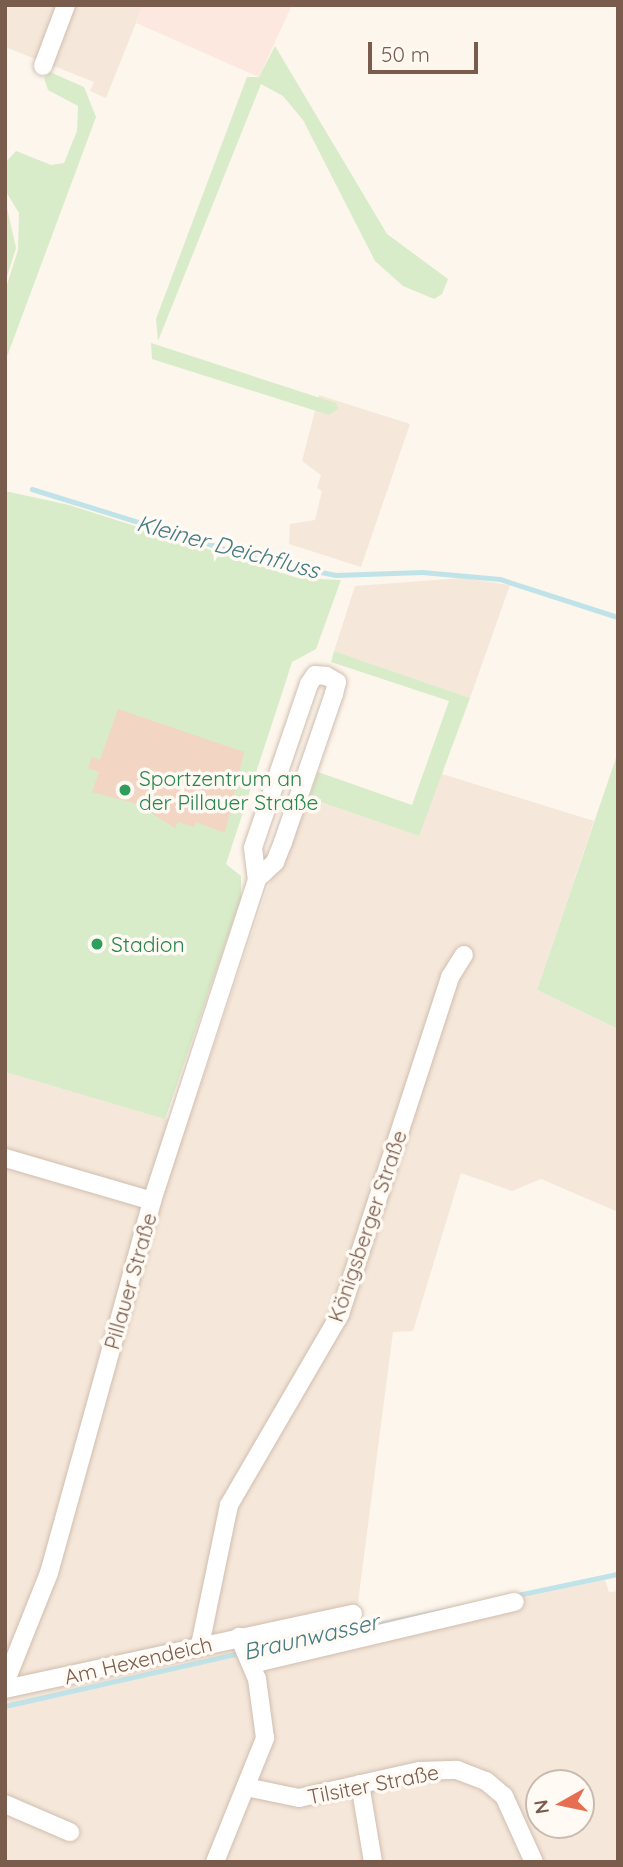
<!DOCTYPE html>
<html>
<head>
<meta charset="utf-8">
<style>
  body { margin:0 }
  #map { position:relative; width:623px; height:1867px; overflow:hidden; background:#fdf6ec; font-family:Quicksand,sans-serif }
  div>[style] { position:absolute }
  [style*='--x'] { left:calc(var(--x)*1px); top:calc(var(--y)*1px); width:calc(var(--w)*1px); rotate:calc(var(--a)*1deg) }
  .residential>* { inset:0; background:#f5e8da }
  .commercial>* { inset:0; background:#fde8e0 }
  .green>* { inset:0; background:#d8ecc9 }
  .stream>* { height:4.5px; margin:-2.25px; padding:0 2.25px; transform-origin:2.25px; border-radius:2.25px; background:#bfe3e8 }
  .building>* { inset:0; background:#f3d5c3 }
  .roads { filter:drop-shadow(0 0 2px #d1beb0) drop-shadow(0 0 2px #d1beb0) }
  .street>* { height:18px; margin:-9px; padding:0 9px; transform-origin:9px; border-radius:9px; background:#fff }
  .dots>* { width:19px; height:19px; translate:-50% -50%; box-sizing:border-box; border:4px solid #fffaf3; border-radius:50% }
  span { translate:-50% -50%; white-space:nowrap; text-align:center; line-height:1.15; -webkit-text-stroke:7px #fffaf3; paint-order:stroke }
  .leisure-label { font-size:21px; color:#27864d }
  .left { translate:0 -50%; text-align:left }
  .street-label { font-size:21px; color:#7a5c4d }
  .water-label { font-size:23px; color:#437c86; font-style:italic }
  .frame { position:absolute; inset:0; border:7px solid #7a5c4d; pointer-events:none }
  .north { position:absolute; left:525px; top:1769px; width:70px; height:70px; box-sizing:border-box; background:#fffaf3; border:2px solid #cabbb1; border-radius:50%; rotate:261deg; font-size:19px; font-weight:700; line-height:28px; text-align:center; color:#7a5c4d }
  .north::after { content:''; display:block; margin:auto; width:24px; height:32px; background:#e76f51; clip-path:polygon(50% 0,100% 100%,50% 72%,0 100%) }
  .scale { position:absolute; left:368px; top:42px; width:110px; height:32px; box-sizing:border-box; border:4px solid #7a5c4d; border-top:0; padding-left:9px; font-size:21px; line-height:24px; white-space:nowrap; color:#7a5c4d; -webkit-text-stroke:5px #fffaf3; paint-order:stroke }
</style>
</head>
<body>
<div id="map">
  <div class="residential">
    <div style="clip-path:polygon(5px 5px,143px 5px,106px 98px,90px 91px,94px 82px,5px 47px)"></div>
    <div style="clip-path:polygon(319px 395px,410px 424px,361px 567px,289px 544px,290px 524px,315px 520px,322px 491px,317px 488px,321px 475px,302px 461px)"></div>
    <div style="clip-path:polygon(462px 578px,510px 585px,470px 698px,334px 651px,355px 586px)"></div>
    <div style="clip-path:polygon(evenodd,439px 773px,594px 821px,537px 990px,618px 1029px,618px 1212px,541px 1179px,512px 1191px,461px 1173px,413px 1331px,393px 1332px,354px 1633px,480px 1602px,605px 1580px,609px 1592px,618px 1591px,618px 1862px,5px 1862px,5px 1072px,187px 1125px,267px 890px,309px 798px,419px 836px,439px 773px,539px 1783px,581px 1783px,581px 1825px,539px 1825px,539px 1783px)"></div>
  </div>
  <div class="commercial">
    <div style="clip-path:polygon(143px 5px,292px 5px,259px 77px,136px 23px)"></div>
  </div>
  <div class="green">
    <div style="clip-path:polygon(275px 46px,387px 234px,448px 279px,442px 294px,434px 299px,403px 286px,375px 261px,303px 120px,283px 96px,261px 84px,158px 341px,156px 319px,247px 77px,259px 77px)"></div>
    <div style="clip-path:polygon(50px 72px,84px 87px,96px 117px,5px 362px,5px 291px,18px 250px,19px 213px,5px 190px,5px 163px,16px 151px,51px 165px,64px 163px,77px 131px,78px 106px,48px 90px,44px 78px)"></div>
    <div style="clip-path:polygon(5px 199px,16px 248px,5px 283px)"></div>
    <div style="clip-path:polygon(151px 343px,336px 403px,338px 409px,329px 415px,152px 359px)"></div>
    <div style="clip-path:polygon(5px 491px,69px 505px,298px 578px,341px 580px,316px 649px,292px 662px,285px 684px,226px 864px,241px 876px,241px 898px,165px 1119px,5px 1072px)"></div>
    <div style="clip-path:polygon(334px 651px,470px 698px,419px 836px,309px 798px,318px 772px,412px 805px,449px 701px,331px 662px)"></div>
    <div style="clip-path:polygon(618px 752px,618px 1029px,537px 990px)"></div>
  </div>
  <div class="stream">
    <div style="--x:32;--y:489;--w:240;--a:17.2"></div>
    <div style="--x:261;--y:560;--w:76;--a:11.3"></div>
    <div style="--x:336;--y:575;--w:86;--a:-2"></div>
    <div style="--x:422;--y:572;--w:78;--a:5.1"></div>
    <div style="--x:500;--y:579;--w:124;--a:17.9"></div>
    <div style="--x:249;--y:1651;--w:377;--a:-11.8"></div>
    <div style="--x:5;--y:1706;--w:241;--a:-12.7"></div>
  </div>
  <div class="building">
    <div style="clip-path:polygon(118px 709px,244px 752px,225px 833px,196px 822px,194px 827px,178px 822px,175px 828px,137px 804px,92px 792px,99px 772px,88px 768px,92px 757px,100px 760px)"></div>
  </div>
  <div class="roads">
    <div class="street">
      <div style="--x:43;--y:66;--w:65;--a:-69.3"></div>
      <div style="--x:5;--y:1158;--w:153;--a:16.3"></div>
      <div style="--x:200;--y:1645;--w:143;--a:-78.3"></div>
      <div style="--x:229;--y:1505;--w:221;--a:-59.8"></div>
      <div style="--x:340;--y:1314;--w:354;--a:-71.9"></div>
      <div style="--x:450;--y:977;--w:26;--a:-58"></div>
      <div style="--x:252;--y:1664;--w:270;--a:-13.3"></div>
      <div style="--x:5;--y:1683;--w:118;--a:-68.2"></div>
      <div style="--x:49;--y:1573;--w:386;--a:-74.5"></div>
      <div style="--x:152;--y:1201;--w:339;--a:-71.9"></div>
      <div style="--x:257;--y:879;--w:25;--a:-43"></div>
      <div style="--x:275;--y:862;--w:22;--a:-68"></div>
      <div style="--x:283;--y:842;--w:157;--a:-71"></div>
      <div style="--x:334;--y:694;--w:12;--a:-76"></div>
      <div style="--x:337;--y:682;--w:13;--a:-151"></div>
      <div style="--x:326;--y:676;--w:11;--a:-175"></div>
      <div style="--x:315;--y:675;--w:11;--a:124"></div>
      <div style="--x:309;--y:684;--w:173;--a:108.9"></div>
      <div style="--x:253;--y:848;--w:31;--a:83"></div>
      <div style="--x:5;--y:1689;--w:356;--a:-12.2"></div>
      <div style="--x:360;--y:1784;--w:79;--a:80.5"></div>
      <div style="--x:246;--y:1787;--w:54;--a:11.7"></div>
      <div style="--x:299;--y:1798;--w:123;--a:-12.7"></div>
      <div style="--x:419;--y:1771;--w:38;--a:-2"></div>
      <div style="--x:457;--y:1770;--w:31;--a:21"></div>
      <div style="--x:486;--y:1781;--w:23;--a:40"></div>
      <div style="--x:504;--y:1796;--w:72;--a:65.6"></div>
      <div style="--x:5;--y:1804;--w:71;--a:23.3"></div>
      <div style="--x:215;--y:1862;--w:134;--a:-68"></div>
      <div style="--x:265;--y:1738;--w:60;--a:-97.7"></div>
      <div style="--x:257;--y:1679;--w:46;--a:-113.2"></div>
    </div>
  </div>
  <div class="dots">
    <div style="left:125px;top:790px;background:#2e9e5b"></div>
    <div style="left:97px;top:944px;background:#2e9e5b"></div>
  </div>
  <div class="leisure-label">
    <span class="left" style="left:139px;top:790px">Sportzentrum an<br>der Pillauer Straße</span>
    <span class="left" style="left:111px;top:944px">Stadion</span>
  </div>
  <div class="street-label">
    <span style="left:367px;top:1226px;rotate:-71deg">Königsberger Straße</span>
    <span style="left:130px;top:1281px;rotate:-74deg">Pillauer Straße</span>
    <span style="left:138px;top:1660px;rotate:-13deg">Am Hexendeich</span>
    <span style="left:373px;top:1784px;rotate:-11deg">Tilsiter Straße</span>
  </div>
  <div class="water-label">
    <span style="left:228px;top:547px;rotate:15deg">Kleiner Deichfluss</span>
    <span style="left:311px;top:1637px;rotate:-13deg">Braunwasser</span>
  </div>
  <div class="frame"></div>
  <div class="north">N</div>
  <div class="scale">50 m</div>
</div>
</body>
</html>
